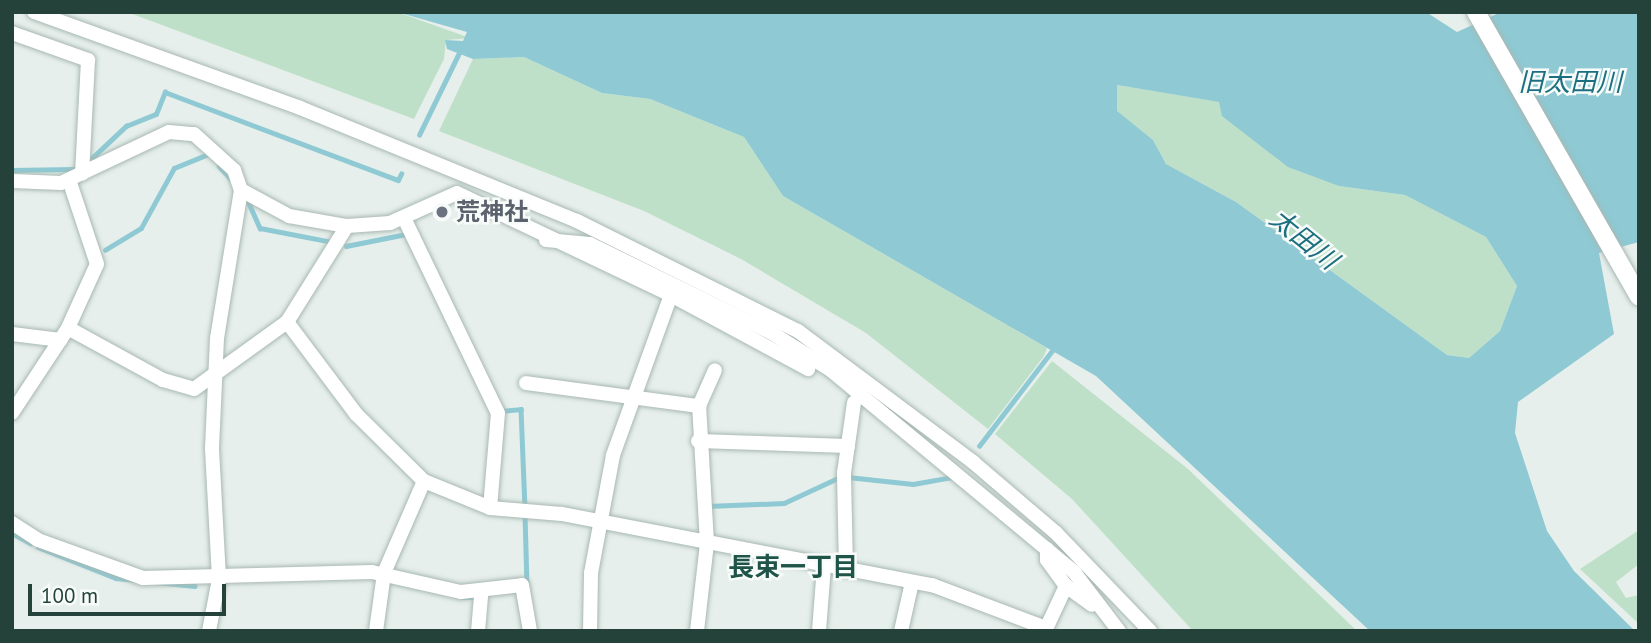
<!DOCTYPE html>
<html>
<head>
<meta charset="utf-8">
<style>
  body { margin:0 }
  #map { position:relative; width:1651px; height:643px; overflow:hidden; background:#e6efeb; font-family:"PT Sans","Noto Sans JP",sans-serif }
  div>[style] { position:absolute }
  [style*='--x'] { left:calc(var(--x)*1px); top:calc(var(--y)*1px); width:calc(var(--w)*1px); rotate:calc(var(--a)*1deg) }
  .green>* { inset:0; background:#bfe0c8 }
  .water>* { inset:0; background:#8ec9d4 }
  .stream>* { height:4.5px; margin:-2.25px; padding:0 2.25px; transform-origin:2.25px; border-radius:2.25px; background:#8ec9d4 }
  .roads { filter:drop-shadow(0 0 2px #a8b8b2) drop-shadow(0 0 2px #a8b8b2) }
  .minor>* { height:14px; margin:-7px; padding:0 7px; transform-origin:7px; border-radius:7px; background:#fff }
  .tertiary>* { height:18px; margin:-9px; padding:0 9px; transform-origin:9px; border-radius:9px; background:#fff }
  .dots>* { width:19px; height:19px; translate:-50% -50%; box-sizing:border-box; border:4px solid #f7fbf9; border-radius:50% }
  span { translate:-50% -50%; white-space:nowrap; text-align:center; line-height:1.15; -webkit-text-stroke:5px #f7fbf9; paint-order:stroke }
  .worship-label { font-size:24px; color:#5b616d; font-weight:700 }
  .left { translate:0 -50%; text-align:left }
  .water-label { font-size:26px; color:#1c6f80; font-style:italic }
  .neighbourhood-label { font-size:26px; color:#1f5548; font-weight:700 }
  .frame { position:absolute; inset:0; border:14px solid #24423a; pointer-events:none }
  .scale { position:absolute; left:28px; top:584px; width:198px; height:32px; box-sizing:border-box; border:4px solid #24423a; border-top:0; padding-left:9px; font-size:21px; line-height:24px; white-space:nowrap; color:#24423a; -webkit-text-stroke:5px #f7fbf9; paint-order:stroke }
</style>
</head>
<body>
<div id="map">
  <div class="green">
    <div style="clip-path:polygon(127px 12px,397px 12px,470px 38px,446px 40px,444px 59px,414px 119px)"></div>
    <div style="clip-path:polygon(524px 57px,602px 93px,650px 99px,744px 137px,783px 196px,1047px 348px,1044px 356px,988px 429px,866px 333px,741px 259px,644px 211px,439px 131px,473px 59px)"></div>
    <div style="clip-path:polygon(1117px 85px,1220px 102px,1339px 186px,1405px 195px,1486px 237px,1517px 286px,1500px 331px,1469px 358px,1447px 355px,1236px 202px,1166px 164px,1153px 140px,1116px 111px)"></div>
    <div style="clip-path:polygon(1052px 361px,1188px 469px,1357px 631px,1193px 631px,1072px 499px,995px 434px)"></div>
    <div style="clip-path:polygon(1639px 530px,1639px 564px,1616px 582px,1626px 598px,1639px 595px,1639px 624px,1580px 569px)"></div>
  </div>
  <div class="water">
    <div style="clip-path:polygon(evenodd,397px 12px,1426px 12px,1457px 32px,1501px 12px,1639px 12px,1639px 242px,1599px 253px,1614px 334px,1518px 402px,1515px 433px,1547px 531px,1574px 571px,1635px 631px,1370px 631px,1096px 376px,783px 196px,744px 137px,650px 99px,602px 93px,524px 57px,473px 59px,447px 49px,445px 40px,463px 41px,467px 32px,397px 12px,1117px 85px,1219px 102px,1222px 116px,1288px 167px,1339px 186px,1405px 195px,1486px 237px,1517px 286px,1500px 331px,1469px 358px,1447px 355px,1236px 202px,1166px 164px,1153px 140px,1117px 111px,1117px 85px)"></div>
  </div>
  <div class="stream">
    <div style="--x:419;--y:135;--w:91;--a:-64"></div>
    <div style="--x:92;--y:158;--w:47;--a:-43.3"></div>
    <div style="--x:126;--y:126;--w:32;--a:-22"></div>
    <div style="--x:156;--y:114;--w:24;--a:-68"></div>
    <div style="--x:165;--y:92;--w:249;--a:20.7"></div>
    <div style="--x:398;--y:180;--w:7;--a:-63"></div>
    <div style="--x:219;--y:166;--w:19;--a:47"></div>
    <div style="--x:12;--y:170;--w:62;--a:-0.9"></div>
    <div style="--x:248;--y:201;--w:30;--a:66"></div>
    <div style="--x:260;--y:228;--w:74;--a:10.9"></div>
    <div style="--x:346;--y:246;--w:61;--a:-11.3"></div>
    <div style="--x:105;--y:250;--w:42;--a:-31.4"></div>
    <div style="--x:141;--y:228;--w:68;--a:-61.2"></div>
    <div style="--x:174;--y:168;--w:37;--a:-22"></div>
    <div style="--x:500;--y:411;--w:21;--a:-5"></div>
    <div style="--x:521;--y:409;--w:98;--a:87.7"></div>
    <div style="--x:979;--y:446;--w:125;--a:-52.5"></div>
    <div style="--x:848;--y:477;--w:65;--a:6.1"></div>
    <div style="--x:913;--y:484;--w:39;--a:-10"></div>
    <div style="--x:707;--y:506;--w:77;--a:-2.2"></div>
    <div style="--x:784;--y:503;--w:60;--a:-24.8"></div>
    <div style="--x:525;--y:514;--w:71;--a:88.4"></div>
    <div style="--x:12;--y:533;--w:21;--a:29"></div>
    <div style="--x:38;--y:547;--w:84;--a:21.7"></div>
    <div style="--x:116;--y:578;--w:79;--a:5.8"></div>
    <div style="--x:463;--y:598;--w:10;--a:0"></div>
  </div>
  <div class="roads">
    <div class="minor">
      <div style="--x:34;--y:12;--w:283;--a:19.8"></div>
      <div style="--x:300;--y:108;--w:299;--a:22.2"></div>
      <div style="--x:577;--y:221;--w:247;--a:26.5"></div>
      <div style="--x:798;--y:331;--w:219;--a:36.8"></div>
      <div style="--x:973;--y:462;--w:109;--a:40.5"></div>
      <div style="--x:1056;--y:533;--w:136;--a:46.2"></div>
      <div style="--x:12;--y:33;--w:81;--a:19.6"></div>
      <div style="--x:88;--y:60;--w:114;--a:93"></div>
      <div style="--x:12;--y:181;--w:49;--a:2.3"></div>
      <div style="--x:61;--y:183;--w:119;--a:-25.3"></div>
      <div style="--x:169;--y:132;--w:25;--a:5"></div>
      <div style="--x:194;--y:134;--w:54;--a:42"></div>
      <div style="--x:234;--y:170;--w:21;--a:71"></div>
      <div style="--x:241;--y:190;--w:150;--a:99.2"></div>
      <div style="--x:217;--y:338;--w:111;--a:92.6"></div>
      <div style="--x:212;--y:449;--w:130;--a:86.9"></div>
      <div style="--x:219;--y:579;--w:53;--a:100.9"></div>
      <div style="--x:241;--y:190;--w:55;--a:28.4"></div>
      <div style="--x:289;--y:216;--w:59;--a:9.8"></div>
      <div style="--x:347;--y:226;--w:43;--a:-4"></div>
      <div style="--x:390;--y:223;--w:73;--a:-24.1"></div>
      <div style="--x:457;--y:193;--w:237;--a:25.5"></div>
      <div style="--x:671;--y:295;--w:156;--a:28.4"></div>
      <div style="--x:404;--y:218;--w:216;--a:64.3"></div>
      <div style="--x:498;--y:413;--w:95;--a:94.8"></div>
      <div style="--x:546;--y:240;--w:44;--a:5.2"></div>
      <div style="--x:590;--y:244;--w:203;--a:26.1"></div>
      <div style="--x:772;--y:333;--w:71;--a:32.3"></div>
      <div style="--x:832;--y:371;--w:315;--a:39.7"></div>
      <div style="--x:1074;--y:572;--w:74;--a:52.7"></div>
      <div style="--x:287;--y:322;--w:115;--a:53.1"></div>
      <div style="--x:356;--y:414;--w:95;--a:44.6"></div>
      <div style="--x:424;--y:481;--w:71;--a:22.2"></div>
      <div style="--x:490;--y:508;--w:72;--a:4.8"></div>
      <div style="--x:562;--y:514;--w:377;--a:10.9"></div>
      <div style="--x:932;--y:585;--w:122;--a:20.7"></div>
      <div style="--x:68;--y:328;--w:108;--a:28.7"></div>
      <div style="--x:163;--y:380;--w:32;--a:16"></div>
      <div style="--x:194;--y:389;--w:115;--a:-35.8"></div>
      <div style="--x:287;--y:322;--w:113;--a:-58"></div>
      <div style="--x:12;--y:334;--w:49;--a:7"></div>
      <div style="--x:526;--y:383;--w:175;--a:7.6"></div>
      <div style="--x:12;--y:413;--w:102;--a:-56.6"></div>
      <div style="--x:68;--y:328;--w:70;--a:-65.6"></div>
      <div style="--x:97;--y:264;--w:89;--a:-108.4"></div>
      <div style="--x:698;--y:441;--w:150;--a:1.9"></div>
      <div style="--x:12;--y:523;--w:31;--a:33"></div>
      <div style="--x:38;--y:540;--w:112;--a:19.9"></div>
      <div style="--x:143;--y:578;--w:229;--a:-1.5"></div>
      <div style="--x:372;--y:572;--w:91;--a:12.7"></div>
      <div style="--x:461;--y:592;--w:61;--a:-6.5"></div>
      <div style="--x:522;--y:585;--w:47;--a:80.1"></div>
      <div style="--x:1047;--y:549;--w:11;--a:90"></div>
      <div style="--x:1047;--y:560;--w:32;--a:54"></div>
      <div style="--x:1066;--y:586;--w:32;--a:36"></div>
      <div style="--x:846;--y:570;--w:97;--a:-91.2"></div>
      <div style="--x:844;--y:473;--w:71;--a:-81.9"></div>
      <div style="--x:376;--y:631;--w:59;--a:-82.1"></div>
      <div style="--x:384;--y:573;--w:100;--a:-66.5"></div>
      <div style="--x:478;--y:631;--w:38;--a:-85"></div>
      <div style="--x:590;--y:631;--w:58;--a:-89"></div>
      <div style="--x:591;--y:573;--w:120;--a:-79.4"></div>
      <div style="--x:613;--y:455;--w:170;--a:-70.1"></div>
      <div style="--x:697;--y:631;--w:89;--a:-83.5"></div>
      <div style="--x:707;--y:543;--w:137;--a:-93.3"></div>
      <div style="--x:699;--y:406;--w:39;--a:-66"></div>
      <div style="--x:819;--y:631;--w:65;--a:-85.6"></div>
      <div style="--x:901;--y:631;--w:50;--a:-77.3"></div>
      <div style="--x:1045;--y:631;--w:50;--a:-65"></div>
    </div>
    <div class="tertiary">
      <div style="--x:1476;--y:12;--w:328;--a:60.2"></div>
    </div>
  </div>
  <div class="dots">
    <div style="left:442px;top:212px;background:#6b7280"></div>
  </div>
  <div class="worship-label">
    <span class="left" style="left:456px;top:212px">荒神社</span>
  </div>
  <div class="water-label">
    <span style="left:1570px;top:82px">旧太田川</span>
    <span style="left:1304px;top:239px;rotate:39deg">太田川</span>
  </div>
  <div class="neighbourhood-label">
    <span style="left:793px;top:567px">長束一丁目</span>
  </div>
  <div class="frame"></div>
  <div class="scale">100 m</div>
</div>
</body>
</html>
